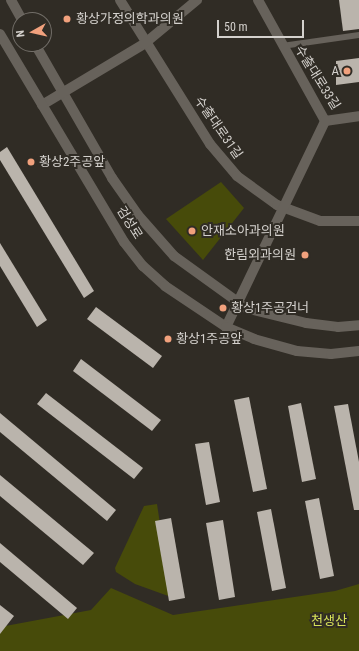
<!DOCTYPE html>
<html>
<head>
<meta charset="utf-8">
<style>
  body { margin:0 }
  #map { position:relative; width:359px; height:651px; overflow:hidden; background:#302c25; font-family:"Roboto Condensed","Noto Sans KR",sans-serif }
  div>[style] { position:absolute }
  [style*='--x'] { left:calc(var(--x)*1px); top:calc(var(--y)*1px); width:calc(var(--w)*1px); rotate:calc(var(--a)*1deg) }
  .green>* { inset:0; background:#474b0a }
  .building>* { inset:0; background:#bab4ac }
  .lane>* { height:6px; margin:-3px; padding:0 3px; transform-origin:3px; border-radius:3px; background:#67625b }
  .street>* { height:10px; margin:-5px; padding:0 5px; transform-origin:5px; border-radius:5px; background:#67625b }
  .secondary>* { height:10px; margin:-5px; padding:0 5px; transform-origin:5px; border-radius:5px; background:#67625b }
  .dots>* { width:11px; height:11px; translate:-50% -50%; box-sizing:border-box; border:2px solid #302c25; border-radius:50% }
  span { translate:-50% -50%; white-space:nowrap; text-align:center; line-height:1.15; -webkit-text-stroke:4px #302c25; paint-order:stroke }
  .poi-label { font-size:13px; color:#d4d1cd }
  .left { translate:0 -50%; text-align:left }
  .right { translate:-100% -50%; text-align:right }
  .street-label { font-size:13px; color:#d4d1cd }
  .park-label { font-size:13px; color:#d7e259 }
  .north { position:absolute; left:12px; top:12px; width:40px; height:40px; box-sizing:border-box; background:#302c25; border:1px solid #726e68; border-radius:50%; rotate:262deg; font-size:11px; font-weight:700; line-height:16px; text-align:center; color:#d4d1cd }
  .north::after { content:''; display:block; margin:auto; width:14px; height:18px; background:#f1a17d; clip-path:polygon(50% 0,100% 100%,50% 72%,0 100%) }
  .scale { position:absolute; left:217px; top:20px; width:87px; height:18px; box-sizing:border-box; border:2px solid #d4d1cd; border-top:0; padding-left:5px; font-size:12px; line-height:14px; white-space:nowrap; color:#d4d1cd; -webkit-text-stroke:3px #302c25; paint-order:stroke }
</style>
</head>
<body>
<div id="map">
  <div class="green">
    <div style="clip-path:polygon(221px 182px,244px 208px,203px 260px,166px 219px)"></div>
    <div style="clip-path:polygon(157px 504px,171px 597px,135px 584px,116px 572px,115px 568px,144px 506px)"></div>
    <div style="clip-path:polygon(359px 584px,359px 651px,0 651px,0 627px,91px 610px,111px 588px,173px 615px,335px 591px)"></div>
  </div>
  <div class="building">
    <div style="clip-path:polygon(339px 0,359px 0,359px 29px,343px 31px)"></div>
    <div style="clip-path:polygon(359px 58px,359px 82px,336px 85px,336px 61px)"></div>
    <div style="clip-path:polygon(7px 147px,94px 291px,84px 298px,0 160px,0 152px)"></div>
    <div style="clip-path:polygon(0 243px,47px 320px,37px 327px,0 266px)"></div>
    <div style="clip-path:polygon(96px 307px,162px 356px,153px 368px,87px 319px)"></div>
    <div style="clip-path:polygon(81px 359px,161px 420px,152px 431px,73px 371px)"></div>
    <div style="clip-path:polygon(46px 393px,143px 468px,134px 479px,37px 404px)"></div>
    <div style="clip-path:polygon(249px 397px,267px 489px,253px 492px,234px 400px)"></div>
    <div style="clip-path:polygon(301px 403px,316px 479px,302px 482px,288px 406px)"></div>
    <div style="clip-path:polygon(348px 404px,359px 462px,359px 510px,354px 510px,334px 406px)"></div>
    <div style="clip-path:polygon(0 413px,116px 510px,107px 521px,0 432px)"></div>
    <div style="clip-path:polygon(209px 442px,220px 502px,206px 505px,195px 444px)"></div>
    <div style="clip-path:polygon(0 475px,94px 553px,83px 565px,0 496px)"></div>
    <div style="clip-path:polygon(319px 498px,334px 576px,320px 579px,305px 501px)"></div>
    <div style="clip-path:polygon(271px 509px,286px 588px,272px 591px,257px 512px)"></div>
    <div style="clip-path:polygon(171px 518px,185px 598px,169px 601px,155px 521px)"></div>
    <div style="clip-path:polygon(223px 520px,235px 597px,219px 600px,206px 523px)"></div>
    <div style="clip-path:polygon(0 543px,77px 608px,68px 619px,0 562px)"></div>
    <div style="clip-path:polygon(0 605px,14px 616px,0 634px)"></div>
  </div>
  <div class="lane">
    <div style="--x:282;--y:46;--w:78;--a:-8.1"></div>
  </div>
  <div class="street">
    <div style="--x:11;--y:0;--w:23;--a:61"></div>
    <div style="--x:120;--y:0;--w:170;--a:58"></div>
    <div style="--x:210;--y:144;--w:42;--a:49.8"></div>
    <div style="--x:237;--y:176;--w:49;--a:35.9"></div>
    <div style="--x:277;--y:205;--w:46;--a:20.4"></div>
    <div style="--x:320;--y:221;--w:39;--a:0"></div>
    <div style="--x:258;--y:0;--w:138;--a:61"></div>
    <div style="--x:35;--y:44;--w:155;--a:60.1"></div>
    <div style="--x:112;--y:178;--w:45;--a:54.9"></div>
    <div style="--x:138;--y:215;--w:55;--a:48.7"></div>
    <div style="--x:174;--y:256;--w:89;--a:35.8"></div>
    <div style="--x:246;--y:308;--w:62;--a:14"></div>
    <div style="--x:306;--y:323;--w:32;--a:7"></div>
    <div style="--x:338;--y:327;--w:21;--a:-5"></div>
    <div style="--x:42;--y:105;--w:119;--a:-30.9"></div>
    <div style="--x:144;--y:44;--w:69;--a:-39.7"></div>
    <div style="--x:325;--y:121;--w:34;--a:-8"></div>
    <div style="--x:226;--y:327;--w:229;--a:-64.3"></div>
  </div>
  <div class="secondary">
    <div style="--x:0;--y:34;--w:242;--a:59.2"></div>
    <div style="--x:124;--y:242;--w:31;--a:52"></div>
    <div style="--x:143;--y:266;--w:30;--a:42"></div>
    <div style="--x:165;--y:286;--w:73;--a:33.9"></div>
    <div style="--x:226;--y:327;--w:30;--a:23"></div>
    <div style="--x:254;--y:339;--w:45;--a:15.6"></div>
    <div style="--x:297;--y:351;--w:34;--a:5"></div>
    <div style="--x:331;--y:354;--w:28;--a:-6"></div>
  </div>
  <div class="dots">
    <div style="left:67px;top:19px;background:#f1a17d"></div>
    <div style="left:347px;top:71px;background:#f1a17d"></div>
    <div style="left:31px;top:162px;background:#f1a17d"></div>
    <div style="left:192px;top:231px;background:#f1a17d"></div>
    <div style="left:305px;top:255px;background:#f1a17d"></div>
    <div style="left:223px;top:308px;background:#f1a17d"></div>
    <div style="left:168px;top:339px;background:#f1a17d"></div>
  </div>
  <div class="poi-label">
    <span class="left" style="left:76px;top:19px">황상가정의학과의원</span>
    <span class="right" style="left:339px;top:71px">A</span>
    <span class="left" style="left:39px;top:162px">황상2주공앞</span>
    <span class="left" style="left:201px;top:231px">안재소아과의원</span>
    <span class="right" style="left:296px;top:255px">한림외과의원</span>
    <span class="left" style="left:231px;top:308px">황상1주공건너</span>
    <span class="left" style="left:176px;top:339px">황상1주공앞</span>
  </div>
  <div class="street-label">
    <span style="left:317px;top:78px;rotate:58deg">수출대로33길</span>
    <span style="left:218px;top:128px;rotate:55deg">수출대로31길</span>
    <span style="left:129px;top:223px;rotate:58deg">검성로</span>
  </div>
  <div class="park-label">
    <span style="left:329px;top:621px">천생산</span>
  </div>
  <div class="north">N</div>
  <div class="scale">50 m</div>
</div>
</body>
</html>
